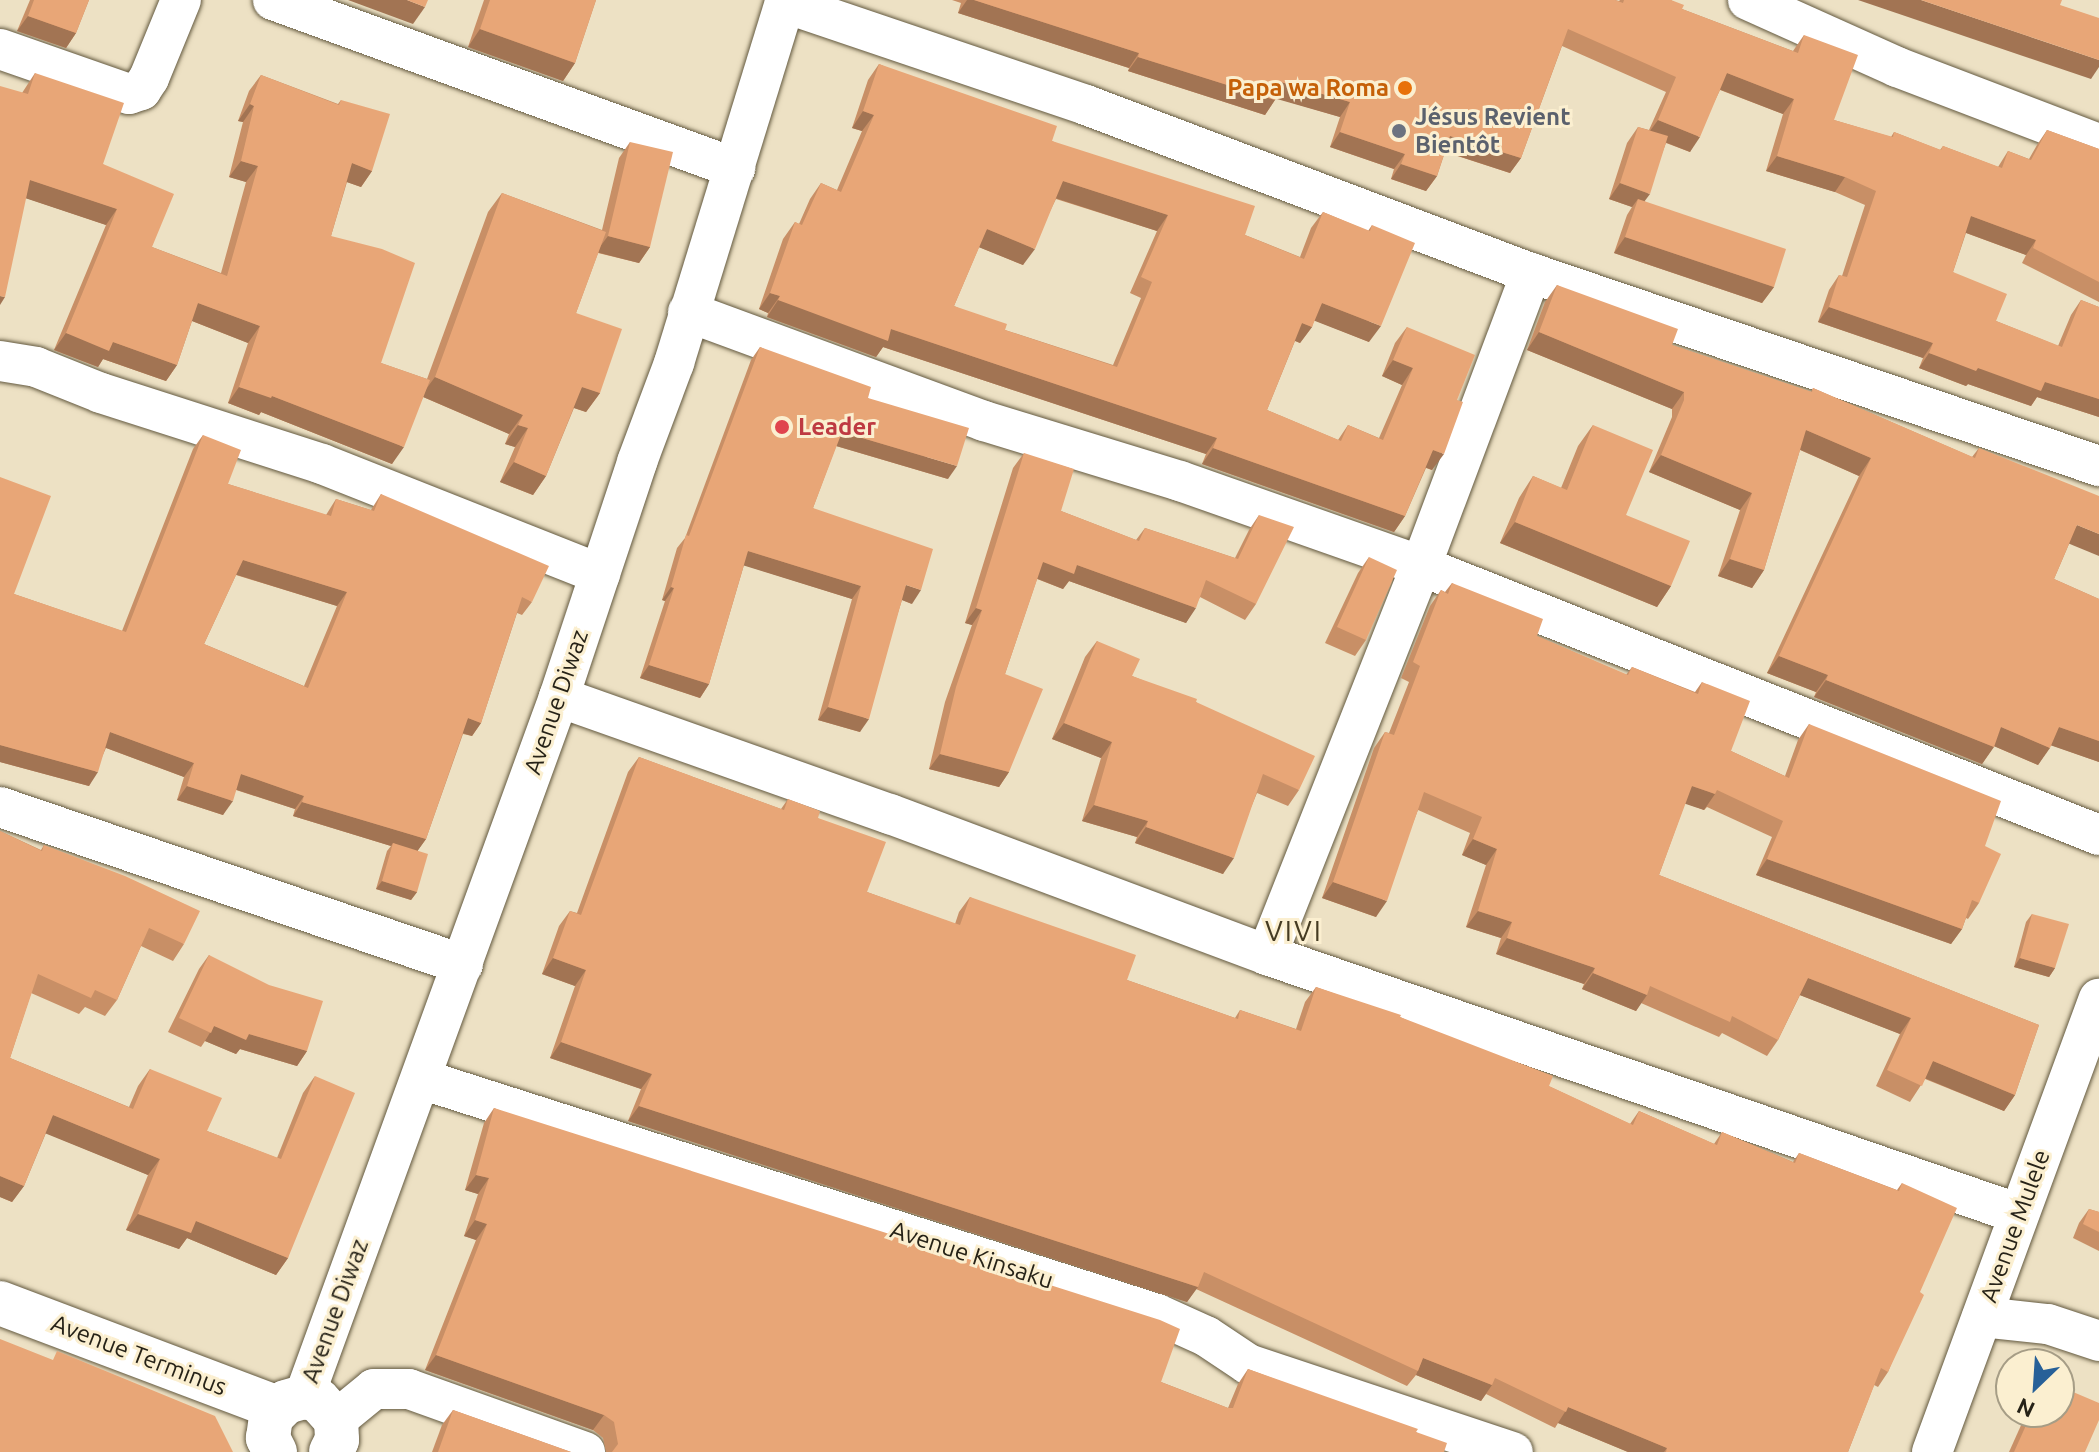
<!DOCTYPE html>
<html>
<head>
<meta charset="utf-8">
<style>
  body { margin:0 }
  #map { position:relative; width:2099px; height:1452px; overflow:hidden; background:#ede1c4; font-family:Ubuntu,sans-serif }
  div>[style] { position:absolute }
  [style*='--x'] { left:calc(var(--x)*1px); top:calc(var(--y)*1px); width:calc(var(--w)*1px); rotate:calc(var(--a)*1deg) }
  .roads { filter:drop-shadow(0 0 2px #63593f) drop-shadow(0 0 2px #63593f) }
  .minor>* { height:40px; margin:-20px; padding:0 20px; transform-origin:20px; border-radius:20px; background:#fff }
  .tertiary>* { height:44px; margin:-22px; padding:0 22px; transform-origin:22px; border-radius:22px; background:#fff }
  .wall>* { inset:0; background:#c88f66 }
  .shaded-wall>* { inset:0; background:#a27453 }
  .building>* { inset:0; background:#e8a677 }
  .dots>* { width:22px; height:22px; translate:-50% -50%; box-sizing:border-box; border:4px solid #fbefd0; border-radius:50% }
  span { translate:-50% -50%; white-space:nowrap; text-align:center; line-height:1.15; -webkit-text-stroke:6px #fbefd0; paint-order:stroke }
  .food-label { font-size:24px; color:#c56008; font-weight:700 }
  .right { translate:-100% -50%; text-align:right }
  .worship-label { font-size:24px; color:#5b616d; font-weight:700 }
  .left { translate:0 -50%; text-align:left }
  .health-label { font-size:24px; color:#be3a42; font-weight:700 }
  .street-label { font-size:24px; color:#262217 }
  .quarter-label { font-size:28px; color:#453b22; letter-spacing:2px }
  .north { position:absolute; left:1995px; top:1348px; width:80px; height:80px; box-sizing:border-box; background:#fbefd0; border:2px solid #a69d86; border-radius:50%; rotate:205deg; font-size:22px; font-weight:700; line-height:32px; text-align:center; color:#262217 }
  .north::after { content:''; display:block; margin:auto; width:28px; height:36px; background:#276098; clip-path:polygon(50% 0,100% 100%,50% 72%,0 100%) }
</style>
</head>
<body>
<div id="map">
  <div class="roads">
    <div class="minor">
      <div style="--x:273;--y:0;--w:492;--a:20"></div>
      <div style="--x:1748;--y:0;--w:163;--a:24.2"></div>
      <div style="--x:1897;--y:67;--w:216;--a:20.9"></div>
      <div style="--x:785;--y:3;--w:318;--a:18.7"></div>
      <div style="--x:1086;--y:105;--w:476;--a:20.7"></div>
      <div style="--x:1531;--y:273;--w:600;--a:18.77"></div>
      <div style="--x:0;--y:49;--w:137;--a:19.2"></div>
      <div style="--x:129;--y:94;--w:13;--a:-18"></div>
      <div style="--x:141;--y:90;--w:14;--a:-56"></div>
      <div style="--x:149;--y:78;--w:84;--a:-67.7"></div>
      <div style="--x:688;--y:312;--w:315;--a:20.2"></div>
      <div style="--x:984;--y:421;--w:205;--a:17"></div>
      <div style="--x:1180;--y:481;--w:256;--a:19.4"></div>
      <div style="--x:1421;--y:566;--w:729;--a:21.64"></div>
      <div style="--x:0;--y:361;--w:36;--a:9"></div>
      <div style="--x:36;--y:367;--w:70;--a:21.8"></div>
      <div style="--x:101;--y:393;--w:232;--a:17.8"></div>
      <div style="--x:322;--y:464;--w:299;--a:21.6"></div>
      <div style="--x:559;--y:697;--w:351;--a:19.5"></div>
      <div style="--x:890;--y:814;--w:403;--a:20.5"></div>
      <div style="--x:1267;--y:955;--w:795;--a:19"></div>
      <div style="--x:0;--y:807;--w:489;--a:18.8"></div>
      <div style="--x:1267;--y:955;--w:418;--a:-68.4"></div>
      <div style="--x:1421;--y:566;--w:313;--a:-69.4"></div>
      <div style="--x:421;--y:1079;--w:773;--a:17.71"></div>
      <div style="--x:1157;--y:1314;--w:54;--a:24.2"></div>
      <div style="--x:1206;--y:1336;--w:50;--a:33.7"></div>
      <div style="--x:1248;--y:1364;--w:279;--a:18.4"></div>
      <div style="--x:1982;--y:1317;--w:66;--a:6.1"></div>
      <div style="--x:2048;--y:1324;--w:54;--a:18.4"></div>
      <div style="--x:304;--y:1397;--w:745;--a:-69.98"></div>
      <div style="--x:559;--y:697;--w:248;--a:-71.6"></div>
      <div style="--x:637;--y:462;--w:106;--a:-69.5"></div>
      <div style="--x:674;--y:363;--w:380;--a:-72.9"></div>
      <div style="--x:336;--y:1420;--w:49;--a:-39.2"></div>
      <div style="--x:374;--y:1389;--w:35;--a:0"></div>
      <div style="--x:409;--y:1389;--w:187;--a:19.7"></div>
      <div style="--x:1932;--y:1452;--w:483;--a:-69.8"></div>
    </div>
    <div class="tertiary">
      <div style="--x:0;--y:1303;--w:297;--a:20.7"></div>
      <div style="--x:275;--y:1452;--w:16;--a:-117"></div>
      <div style="--x:268;--y:1438;--w:21;--a:-82"></div>
      <div style="--x:271;--y:1417;--w:21;--a:-45"></div>
      <div style="--x:286;--y:1402;--w:19;--a:-16"></div>
      <div style="--x:304;--y:1397;--w:14;--a:12"></div>
      <div style="--x:318;--y:1400;--w:27;--a:48"></div>
      <div style="--x:336;--y:1420;--w:20;--a:87"></div>
      <div style="--x:337;--y:1440;--w:13;--a:117"></div>
    </div>
  </div>
  <div class="wall">
    <div style="clip-path:polygon(30px 0,89px 0,76px 33px,66px 48px,17px 31px)"></div>
    <div style="clip-path:polygon(484px 0,596px 0,575px 63px,563px 81px,468px 47px)"></div>
    <div style="clip-path:polygon(952px 0,1615px 0,1619px 1px,1620px 0,1671px 0,1682px 9px,1793px 51px,1804px 35px,1834px 120px,1891px 137px,1894px 132px,1940px 150px,1943px 146px,1998px 167px,2008px 151px,2029px 159px,2037px 145px,2047px 130px,2099px 149px,2099px 302px,2022px 263px,2026px 255px,1966px 233px,1953px 272px,1996px 321px,2058px 346px,2071px 315px,2081px 300px,2099px 307px,2099px 417px,2037px 397px,2031px 406px,1968px 384px,1966px 386px,1919px 368px,1923px 358px,1818px 322px,1829px 290px,1839px 275px,1842px 276px,1865px 205px,1835px 192px,1766px 171px,1783px 114px,1720px 90px,1690px 152px,1666px 143px,1644px 201px,1774px 287px,1762px 303px,1614px 253px,1627px 215px,1632px 207px,1609px 199px,1627px 143px,1638px 127px,1649px 130px,1666px 92px,1562px 46px,1521px 158px,1510px 173px,1445px 152px,1437px 176px,1426px 191px,1391px 179px,1394px 169px,1330px 147px,1340px 117px,1276px 98px,1265px 115px,1128px 71px,1129px 68px,958px 13px,961px 3px)"></div>
    <div style="clip-path:polygon(evenodd,879px 64px,1052px 141px,1245px 235px,1300px 257px,1311px 228px,1323px 212px,1368px 231px,1372px 225px,1369px 342px,1314px 320px,1312px 327px,1300px 343px,1295px 341px,1267px 410px,1338px 440px,1348px 425px,1379px 438px,1402px 385px,1382px 376px,1395px 343px,1407px 327px,1457px 400px,1432px 470px,1426px 468px,1405px 516px,1394px 532px,1202px 464px,1206px 454px,883px 347px,876px 357px,767px 317px,768px 313px,759px 309px,783px 239px,795px 222px,799px 224px,810px 199px,821px 183px,837px 190px,862px 131px,852px 128px,868px 80px,879px 64px,1056px 199px,1157px 231px,1130px 293px,1141px 298px,1113px 365px,1005px 330px,954px 306px,979px 247px,1023px 265px,1056px 199px)"></div>
    <div style="clip-path:polygon(35px 73px,103px 164px,152px 247px,221px 273px,246px 182px,229px 177px,243px 122px,238px 121px,249px 91px,261px 75px,338px 104px,341px 100px,372px 171px,361px 187px,347px 182px,331px 236px,381px 363px,427px 379px,488px 212px,502px 193px,602px 230px,619px 158px,630px 142px,650px 247px,639px 263px,598px 253px,576px 313px,600px 393px,586px 412px,574px 408px,546px 476px,533px 495px,500px 482px,515px 447px,505px 444px,509px 434px,423px 397px,392px 464px,261px 412px,259px 415px,228px 403px,248px 343px,192px 321px,177px 365px,166px 381px,103px 359px,98px 367px,54px 350px,106px 225px,26px 198px,22px 93px)"></div>
    <div style="clip-path:polygon(1557px 285px,1672px 345px,1811px 392px,1813px 388px,1972px 457px,1979px 448px,2069px 544px,2054px 579px,2099px 599px,2099px 762px,2051px 745px,2038px 765px,1994px 746px,1982px 764px,1814px 697px,1816px 692px,1767px 673px,1859px 476px,1800px 450px,1764px 570px,1752px 588px,1718px 576px,1740px 510px,1649px 472px,1672px 417px,1672px 409px,1527px 350px,1545px 302px)"></div>
    <div style="clip-path:polygon(760px 347px,868px 398px,948px 479px,836px 446px,813px 508px,912px 604px,902px 600px,860px 732px,818px 720px,852px 599px,744px 565px,709px 684px,700px 698px,640px 678px,665px 601px,662px 600px,677px 548px,685px 538px,751px 360px)"></div>
    <div style="clip-path:polygon(1593px 425px,1626px 515px,1671px 586px,1657px 607px,1500px 543px,1519px 498px,1533px 476px,1561px 488px,1578px 446px)"></div>
    <div style="clip-path:polygon(evenodd,203px 435px,228px 484px,326px 515px,336px 499px,371px 510px,381px 494px,532px 602px,522px 615px,517px 613px,481px 723px,472px 736px,463px 734px,426px 839px,418px 850px,417px 892px,411px 900px,376px 889px,387px 851px,391px 846px,293px 816px,295px 809px,236px 790px,223px 815px,177px 800px,184px 777px,106px 748px,89px 786px,0 762px,0 477px,14px 594px,122px 631px,193px 449px,203px 435px,236px 575px,337px 606px,304px 686px,204px 644px,236px 575px)"></div>
    <div style="clip-path:polygon(1024px 453px,1061px 511px,1136px 540px,1145px 528px,1235px 558px,1249px 530px,1259px 515px,1256px 604px,1245px 620px,1200px 597px,1186px 623px,1069px 581px,1063px 589px,1037px 579px,1005px 674px,1009px 772px,999px 787px,929px 769px,945px 702px,972px 625px,965px 623px,1013px 468px)"></div>
    <div style="clip-path:polygon(1369px 557px,1366px 640px,1355px 656px,1325px 643px,1358px 573px)"></div>
    <div style="clip-path:polygon(1452px 583px,1537px 636px,1626px 675px,1632px 667px,1695px 692px,1702px 682px,1731px 751px,1785px 776px,1798px 740px,1809px 724px,1985px 846px,1979px 903px,1968px 919px,1966px 918px,1962px 929px,1951px 944px,1756px 875px,1772px 837px,1707px 807px,1704px 810px,1685px 803px,1659px 875px,2039px 1025px,2015px 1095px,2004px 1111px,1925px 1079px,1910px 1102px,1876px 1086px,1900px 1034px,1800px 995px,1778px 1040px,1767px 1056px,1722px 1033px,1719px 1037px,1641px 1003px,1636px 1011px,1582px 989px,1584px 984px,1496px 954px,1501px 938px,1466px 927px,1486px 865px,1462px 855px,1470px 833px,1418px 810px,1376px 917px,1322px 898px,1374px 748px,1385px 732px,1389px 733px,1409px 682px,1401px 678px,1430px 606px,1441px 590px,1445px 592px)"></div>
    <div style="clip-path:polygon(1097px 641px,1132px 676px,1196px 702px,1299px 790px,1288px 806px,1257px 793px,1223px 874px,1135px 843px,1137px 837px,1082px 821px,1101px 758px,1052px 739px,1085px 657px)"></div>
    <div style="clip-path:polygon(639px 757px,781px 809px,788px 799px,818px 818px,867px 892px,955px 924px,959px 912px,970px 897px,1127px 980px,1235px 1018px,1240px 1010px,1296px 1029px,1305px 1002px,1316px 987px,1400px 1017px,1630px 1124px,1639px 1111px,1714px 1144px,1722px 1132px,1793px 1162px,1799px 1153px,1897px 1190px,1902px 1183px,1920px 1292px,1888px 1372px,1878px 1387px,1874px 1385px,1848px 1452px,1628px 1452px,1558px 1423px,1555px 1428px,1486px 1394px,1481px 1401px,1416px 1375px,1407px 1386px,1196px 1289px,1187px 1302px,628px 1121px,641px 1089px,550px 1058px,575px 986px,542px 974px,559px 926px,570px 911px,577px 913px,628px 772px)"></div>
    <div style="clip-path:polygon(0 831px,41px 850px,44px 845px,184px 944px,173px 961px,141px 946px,117px 1000px,105px 1016px,85px 1007px,79px 1014px,31px 993px,10px 1058px,129px 1107px,138px 1086px,150px 1069px,207px 1131px,277px 1158px,303px 1093px,315px 1076px,288px 1258px,276px 1275px,187px 1238px,179px 1249px,126px 1230px,148px 1175px,46px 1133px,24px 1186px,12px 1202px,0 1197px)"></div>
    <div style="clip-path:polygon(2032px 914px,2055px 968px,2049px 977px,2014px 967px,2026px 922px)"></div>
    <div style="clip-path:polygon(209px 955px,307px 1051px,297px 1066px,240px 1049px,236px 1054px,205px 1041px,201px 1047px,168px 1032px,199px 969px)"></div>
    <div style="clip-path:polygon(494px 1108px,1161px 1382px,1228px 1408px,1238px 1384px,1248px 1369px,1416px 1432px,1444px 1452px,606px 1452px,603px 1438px,593px 1430px,425px 1370px,476px 1240px,464px 1236px,478px 1194px,465px 1190px,484px 1123px)"></div>
    <div style="clip-path:polygon(2089px 1209px,2099px 1212px,2099px 1251px,2073px 1238px,2079px 1223px)"></div>
    <div style="clip-path:polygon(453px 1410px,571px 1452px,432px 1452px,442px 1425px)"></div>
    <div style="clip-path:polygon(2027px 1412px,2059px 1412px,2085px 1452px,2009px 1452px)"></div>
  </div>
  <div class="shaded-wall">
    <div style="clip-path:polygon(348px 0,407px 0,425px 7px,413px 24px)"></div>
    <div style="clip-path:polygon(967px 0,974px 0,1139px 53px,1129px 68px,958px 13px)"></div>
    <div style="clip-path:polygon(1858px 0,1921px 0,2099px 60px,2099px 67px,2091px 79px)"></div>
    <div style="clip-path:polygon(28px 16px,76px 33px,66px 48px,17px 31px)"></div>
    <div style="clip-path:polygon(480px 29px,575px 63px,563px 81px,468px 47px)"></div>
    <div style="clip-path:polygon(1138px 57px,1275px 100px,1265px 115px,1128px 71px)"></div>
    <div style="clip-path:polygon(1727px 73px,1794px 99px,1783px 114px,1716px 88px)"></div>
    <div style="clip-path:polygon(1281px 82px,1350px 102px,1340px 117px,1270px 97px)"></div>
    <div style="clip-path:polygon(250px 104px,254px 106px,243px 122px,238px 121px)"></div>
    <div style="clip-path:polygon(863px 111px,874px 115px,862px 131px,852px 128px)"></div>
    <div style="clip-path:polygon(1658px 120px,1700px 137px,1690px 152px,1647px 135px)"></div>
    <div style="clip-path:polygon(1340px 132px,1405px 154px,1394px 169px,1330px 147px)"></div>
    <div style="clip-path:polygon(1450px 136px,1521px 158px,1510px 173px,1440px 150px)"></div>
    <div style="clip-path:polygon(1777px 156px,1845px 177px,1835px 192px,1766px 171px)"></div>
    <div style="clip-path:polygon(241px 161px,258px 166px,246px 182px,229px 177px)"></div>
    <div style="clip-path:polygon(352px 163px,372px 171px,361px 187px,341px 180px)"></div>
    <div style="clip-path:polygon(1401px 164px,1437px 176px,1426px 191px,1391px 179px)"></div>
    <div style="clip-path:polygon(30px 180px,117px 209px,106px 225px,19px 196px)"></div>
    <div style="clip-path:polygon(1063px 181px,1168px 215px,1157px 231px,1052px 197px)"></div>
    <div style="clip-path:polygon(1620px 183px,1650px 194px,1638px 210px,1638px 199px,1632px 207px,1609px 199px)"></div>
    <div style="clip-path:polygon(1971px 216px,2036px 240px,2026px 255px,1961px 231px)"></div>
    <div style="clip-path:polygon(987px 229px,1035px 249px,1023px 265px,976px 246px)"></div>
    <div style="clip-path:polygon(608px 236px,650px 247px,639px 263px,596px 252px)"></div>
    <div style="clip-path:polygon(1625px 237px,1774px 287px,1762px 303px,1614px 253px)"></div>
    <div style="clip-path:polygon(770px 293px,780px 296px,768px 313px,759px 309px)"></div>
    <div style="clip-path:polygon(0 296px,5px 297px,0 305px)"></div>
    <div style="clip-path:polygon(778px 300px,891px 329px,1217px 438px,1206px 454px,883px 347px,876px 357px,767px 317px)"></div>
    <div style="clip-path:polygon(198px 303px,260px 326px,248px 343px,187px 319px)"></div>
    <div style="clip-path:polygon(1322px 303px,1381px 326px,1369px 342px,1310px 319px)"></div>
    <div style="clip-path:polygon(1829px 307px,1933px 343px,1923px 358px,1818px 322px)"></div>
    <div style="clip-path:polygon(1302px 323px,1312px 327px,1300px 343px,1291px 339px)"></div>
    <div style="clip-path:polygon(1539px 332px,1684px 392px,1672px 409px,1527px 350px)"></div>
    <div style="clip-path:polygon(66px 333px,113px 342px,177px 365px,166px 381px,103px 359px,98px 367px,54px 350px)"></div>
    <div style="clip-path:polygon(1929px 353px,1978px 368px,2045px 382px,2099px 399px,2099px 417px,2037px 397px,2031px 406px,1968px 384px,1966px 386px,1919px 368px)"></div>
    <div style="clip-path:polygon(1393px 360px,1413px 368px,1402px 385px,1382px 376px)"></div>
    <div style="clip-path:polygon(435px 377px,523px 415px,509px 434px,421px 396px)"></div>
    <div style="clip-path:polygon(239px 387px,272px 396px,404px 447px,392px 464px,261px 412px,259px 415px,228px 403px)"></div>
    <div style="clip-path:polygon(582px 387px,600px 393px,586px 412px,568px 406px)"></div>
    <div style="clip-path:polygon(518px 425px,528px 428px,515px 447px,505px 444px)"></div>
    <div style="clip-path:polygon(1806px 430px,1871px 458px,1859px 476px,1794px 447px)"></div>
    <div style="clip-path:polygon(842px 432px,957px 466px,948px 479px,833px 445px)"></div>
    <div style="clip-path:polygon(1213px 448px,1405px 516px,1394px 532px,1202px 464px)"></div>
    <div style="clip-path:polygon(1433px 450px,1444px 454px,1432px 470px,1422px 466px)"></div>
    <div style="clip-path:polygon(1661px 455px,1752px 493px,1740px 510px,1649px 472px)"></div>
    <div style="clip-path:polygon(514px 462px,546px 476px,533px 495px,500px 482px)"></div>
    <div style="clip-path:polygon(1515px 522px,1671px 586px,1657px 607px,1500px 543px)"></div>
    <div style="clip-path:polygon(2077px 525px,2099px 534px,2099px 556px,2065px 542px)"></div>
    <div style="clip-path:polygon(748px 551px,861px 586px,852px 599px,739px 564px)"></div>
    <div style="clip-path:polygon(1730px 559px,1764px 570px,1752px 588px,1718px 576px)"></div>
    <div style="clip-path:polygon(243px 560px,347px 592px,337px 606px,234px 574px)"></div>
    <div style="clip-path:polygon(1043px 562px,1077px 565px,1196px 608px,1186px 623px,1069px 581px,1063px 589px,1033px 577px)"></div>
    <div style="clip-path:polygon(906px 585px,921px 590px,912px 604px,897px 598px)"></div>
    <div style="clip-path:polygon(671px 587px,674px 588px,665px 601px,662px 600px)"></div>
    <div style="clip-path:polygon(976px 608px,982px 610px,972px 625px,965px 623px)"></div>
    <div style="clip-path:polygon(1779px 656px,1828px 675px,1816px 692px,1767px 673px)"></div>
    <div style="clip-path:polygon(649px 665px,709px 684px,700px 698px,640px 678px)"></div>
    <div style="clip-path:polygon(1826px 680px,1994px 747px,1982px 764px,1814px 697px)"></div>
    <div style="clip-path:polygon(828px 707px,869px 719px,860px 732px,818px 720px)"></div>
    <div style="clip-path:polygon(468px 718px,481px 723px,472px 736px,459px 732px)"></div>
    <div style="clip-path:polygon(1064px 723px,1112px 742px,1101px 758px,1052px 739px)"></div>
    <div style="clip-path:polygon(2001px 727px,2050px 748px,2038px 765px,1989px 744px)"></div>
    <div style="clip-path:polygon(2059px 727px,2099px 741px,2099px 762px,2047px 744px)"></div>
    <div style="clip-path:polygon(110px 732px,194px 763px,184px 777px,101px 746px)"></div>
    <div style="clip-path:polygon(0 745px,98px 772px,89px 786px,0 762px)"></div>
    <div style="clip-path:polygon(940px 754px,1009px 772px,999px 787px,929px 769px)"></div>
    <div style="clip-path:polygon(241px 774px,304px 796px,295px 809px,231px 788px)"></div>
    <div style="clip-path:polygon(187px 786px,233px 801px,223px 815px,177px 800px)"></div>
    <div style="clip-path:polygon(1692px 786px,1715px 794px,1704px 810px,1680px 802px)"></div>
    <div style="clip-path:polygon(302px 802px,426px 839px,416px 853px,393px 843px,391px 846px,293px 816px)"></div>
    <div style="clip-path:polygon(1094px 805px,1148px 821px,1137px 837px,1082px 821px)"></div>
    <div style="clip-path:polygon(1146px 827px,1234px 858px,1223px 874px,1135px 843px)"></div>
    <div style="clip-path:polygon(1473px 839px,1497px 849px,1486px 865px,1462px 855px)"></div>
    <div style="clip-path:polygon(1767px 859px,1962px 929px,1951px 944px,1756px 875px)"></div>
    <div style="clip-path:polygon(382px 881px,417px 892px,411px 900px,376px 889px)"></div>
    <div style="clip-path:polygon(1333px 882px,1387px 901px,1376px 917px,1322px 898px)"></div>
    <div style="clip-path:polygon(1478px 911px,1512px 922px,1501px 938px,1466px 927px)"></div>
    <div style="clip-path:polygon(1507px 938px,1595px 968px,1584px 984px,1496px 954px)"></div>
    <div style="clip-path:polygon(553px 958px,586px 970px,575px 986px,542px 974px)"></div>
    <div style="clip-path:polygon(2020px 958px,2055px 968px,2049px 977px,2014px 967px)"></div>
    <div style="clip-path:polygon(1593px 973px,1647px 995px,1636px 1011px,1582px 989px)"></div>
    <div style="clip-path:polygon(1808px 978px,1911px 1018px,1900px 1034px,1797px 994px)"></div>
    <div style="clip-path:polygon(214px 1026px,249px 1034px,307px 1051px,297px 1066px,240px 1049px,236px 1054px,205px 1041px)"></div>
    <div style="clip-path:polygon(561px 1042px,652px 1074px,641px 1089px,550px 1058px)"></div>
    <div style="clip-path:polygon(1933px 1061px,2015px 1095px,2004px 1111px,1922px 1077px)"></div>
    <div style="clip-path:polygon(639px 1106px,1198px 1287px,1187px 1302px,628px 1121px)"></div>
    <div style="clip-path:polygon(53px 1115px,160px 1159px,148px 1175px,42px 1132px)"></div>
    <div style="clip-path:polygon(476px 1175px,489px 1178px,478px 1194px,465px 1190px)"></div>
    <div style="clip-path:polygon(0 1176px,24px 1186px,12px 1202px,0 1197px)"></div>
    <div style="clip-path:polygon(138px 1214px,196px 1221px,288px 1258px,276px 1275px,187px 1238px,179px 1249px,126px 1230px)"></div>
    <div style="clip-path:polygon(475px 1220px,487px 1224px,476px 1240px,464px 1236px)"></div>
    <div style="clip-path:polygon(436px 1355px,604px 1415px,593px 1430px,425px 1370px)"></div>
    <div style="clip-path:polygon(1423px 1358px,1492px 1385px,1481px 1401px,1416px 1375px)"></div>
    <div style="clip-path:polygon(1568px 1407px,1667px 1448px,1664px 1452px,1628px 1452px,1558px 1423px)"></div>
  </div>
  <div class="building">
    <div style="clip-path:polygon(34px 0,89px 0,76px 33px,28px 16px)"></div>
    <div style="clip-path:polygon(407px 0,428px 0,425px 7px)"></div>
    <div style="clip-path:polygon(490px 0,596px 0,575px 63px,480px 29px)"></div>
    <div style="clip-path:polygon(974px 0,1615px 0,1623px 3px,1624px 0,1671px 0,1684px 5px,1682px 9px,1798px 53px,1804px 35px,1858px 55px,1834px 120px,1893px 137px,1894px 132px,1941px 150px,1943px 146px,2002px 168px,2008px 151px,2031px 160px,2047px 130px,2099px 149px,2099px 282px,2033px 248px,2036px 240px,1971px 216px,1953px 272px,2007px 294px,1996px 321px,2062px 347px,2081px 300px,2099px 307px,2099px 399px,2045px 382px,2041px 391px,1978px 368px,1976px 371px,1929px 353px,1933px 343px,1829px 307px,1839px 275px,1847px 277px,1876px 191px,1845px 177px,1777px 156px,1794px 99px,1727px 73px,1700px 137px,1658px 120px,1676px 77px,1568px 29px,1521px 158px,1450px 136px,1437px 176px,1401px 164px,1405px 154px,1340px 132px,1350px 102px,1281px 82px,1275px 100px,1138px 57px,1139px 53px)"></div>
    <div style="clip-path:polygon(1921px 0,2062px 0,2060px 5px,2099px 18px,2099px 60px)"></div>
    <div style="clip-path:polygon(evenodd,879px 64px,1057px 126px,1052px 141px,1255px 206px,1245px 235px,1304px 259px,1323px 212px,1370px 231px,1372px 225px,1415px 243px,1381px 326px,1322px 303px,1312px 327px,1302px 323px,1267px 410px,1341px 441px,1348px 425px,1383px 440px,1413px 368px,1393px 360px,1407px 327px,1475px 355px,1457px 400px,1463px 402px,1444px 454px,1433px 450px,1405px 516px,1213px 448px,1217px 438px,891px 329px,888px 341px,778px 300px,780px 296px,770px 293px,795px 222px,802px 225px,821px 183px,841px 192px,874px 115px,863px 111px,879px 64px,1063px 181px,1168px 215px,1141px 277px,1152px 282px,1117px 367px,1005px 330px,1007px 324px,954px 306px,987px 229px,1035px 249px,1063px 181px)"></div>
    <div style="clip-path:polygon(35px 73px,124px 103px,103px 164px,174px 194px,152px 247px,227px 276px,258px 166px,241px 161px,254px 106px,250px 104px,261px 75px,339px 105px,341px 100px,390px 114px,372px 171px,352px 163px,331px 236px,382px 249px,415px 263px,381px 363px,430px 380px,404px 447px,272px 396px,271px 398px,239px 387px,260px 326px,198px 303px,177px 365px,113px 342px,109px 351px,66px 333px,117px 209px,30px 180px,5px 297px,0 296px,0 86px,28px 94px)"></div>
    <div style="clip-path:polygon(1638px 127px,1668px 136px,1650px 194px,1620px 183px)"></div>
    <div style="clip-path:polygon(630px 142px,673px 152px,650px 247px,608px 236px)"></div>
    <div style="clip-path:polygon(502px 193px,606px 232px,576px 313px,622px 329px,600px 393px,582px 387px,546px 476px,514px 462px,528px 428px,518px 425px,523px 415px,435px 377px)"></div>
    <div style="clip-path:polygon(1638px 199px,1786px 249px,1774px 287px,1625px 237px)"></div>
    <div style="clip-path:polygon(1557px 285px,1678px 329px,1672px 345px,1812px 392px,1813px 388px,1975px 458px,1979px 448px,2099px 496px,2099px 534px,2077px 525px,2054px 579px,2099px 599px,2099px 741px,2059px 727px,2050px 748px,2001px 727px,1994px 747px,1826px 680px,1828px 675px,1779px 656px,1871px 458px,1806px 430px,1764px 570px,1730px 559px,1752px 493px,1661px 455px,1684px 400px,1684px 392px,1539px 332px)"></div>
    <div style="clip-path:polygon(760px 347px,871px 387px,868px 398px,969px 428px,957px 466px,842px 432px,813px 508px,933px 549px,921px 590px,906px 585px,869px 719px,828px 707px,861px 586px,748px 551px,709px 684px,649px 665px,674px 588px,671px 587px,686px 535px,689px 536px)"></div>
    <div style="clip-path:polygon(1593px 425px,1653px 450px,1626px 515px,1690px 541px,1671px 586px,1515px 522px,1533px 476px,1567px 490px)"></div>
    <div style="clip-path:polygon(evenodd,203px 435px,241px 450px,228px 484px,331px 516px,336px 499px,374px 511px,381px 494px,549px 566px,532px 602px,522px 597px,481px 723px,468px 718px,426px 839px,302px 802px,304px 796px,241px 774px,233px 801px,187px 786px,194px 763px,110px 732px,98px 772px,0 745px,0 477px,51px 496px,14px 594px,126px 632px,203px 435px,243px 560px,347px 592px,308px 688px,204px 644px,243px 560px)"></div>
    <div style="clip-path:polygon(1024px 453px,1074px 469px,1061px 511px,1139px 541px,1145px 528px,1238px 559px,1259px 515px,1294px 527px,1256px 604px,1206px 580px,1196px 608px,1077px 565px,1074px 574px,1043px 562px,1005px 674px,1043px 689px,1009px 772px,940px 754px,956px 687px,982px 610px,976px 608px)"></div>
    <div style="clip-path:polygon(1369px 557px,1397px 570px,1366px 640px,1337px 627px)"></div>
    <div style="clip-path:polygon(1452px 583px,1543px 619px,1537px 636px,1628px 675px,1632px 667px,1698px 694px,1702px 682px,1750px 701px,1731px 751px,1789px 778px,1809px 724px,2001px 801px,1985px 846px,2001px 854px,1979px 903px,1972px 900px,1962px 929px,1767px 859px,1783px 821px,1717px 790px,1715px 794px,1692px 786px,1659px 875px,2039px 1025px,2015px 1095px,1933px 1061px,1922px 1086px,1887px 1070px,1911px 1018px,1808px 978px,1778px 1040px,1732px 1016px,1730px 1022px,1650px 986px,1647px 995px,1593px 973px,1595px 968px,1507px 938px,1512px 922px,1478px 911px,1497px 849px,1473px 839px,1482px 817px,1424px 792px,1387px 901px,1333px 882px,1385px 732px,1394px 735px,1420px 666px,1413px 662px,1441px 590px,1448px 594px)"></div>
    <div style="clip-path:polygon(1097px 641px,1140px 659px,1132px 676px,1197px 699px,1196px 702px,1315px 756px,1299px 790px,1263px 774px,1234px 858px,1146px 827px,1148px 821px,1094px 805px,1112px 742px,1064px 723px)"></div>
    <div style="clip-path:polygon(639px 757px,784px 810px,788px 799px,820px 811px,818px 818px,886px 842px,867px 892px,960px 925px,970px 897px,1136px 955px,1127px 980px,1238px 1019px,1240px 1010px,1301px 1031px,1316px 987px,1401px 1015px,1400px 1017px,1553px 1076px,1549px 1086px,1633px 1125px,1639px 1111px,1717px 1145px,1722px 1132px,1795px 1163px,1799px 1153px,1899px 1191px,1902px 1183px,1957px 1208px,1920px 1292px,1924px 1295px,1888px 1372px,1881px 1368px,1848px 1452px,1666px 1452px,1667px 1448px,1568px 1407px,1566px 1412px,1495px 1378px,1492px 1385px,1423px 1358px,1418px 1371px,1204px 1272px,1198px 1287px,639px 1106px,652px 1074px,561px 1042px,586px 970px,553px 958px,570px 911px,581px 915px)"></div>
    <div style="clip-path:polygon(0 831px,42px 851px,44px 845px,125px 876px,200px 911px,184px 944px,149px 928px,117px 1000px,95px 990px,91px 998px,38px 974px,10px 1058px,133px 1109px,150px 1069px,222px 1098px,207px 1131px,281px 1159px,315px 1076px,355px 1093px,288px 1258px,196px 1221px,191px 1233px,138px 1214px,160px 1159px,53px 1115px,24px 1186px,0 1176px)"></div>
    <div style="clip-path:polygon(393px 843px,428px 854px,417px 892px,382px 881px)"></div>
    <div style="clip-path:polygon(2032px 914px,2069px 924px,2055px 968px,2020px 958px)"></div>
    <div style="clip-path:polygon(209px 955px,269px 985px,323px 1001px,307px 1051px,249px 1034px,246px 1040px,214px 1026px,211px 1033px,179px 1018px)"></div>
    <div style="clip-path:polygon(494px 1108px,1160px 1320px,1180px 1329px,1161px 1382px,1228px 1408px,1233px 1408px,1248px 1369px,1418px 1429px,1416px 1432px,1447px 1443px,1444px 1452px,612px 1452px,618px 1444px,614px 1422px,604px 1415px,436px 1355px,487px 1224px,475px 1220px,489px 1178px,476px 1175px)"></div>
    <div style="clip-path:polygon(2089px 1209px,2099px 1212px,2099px 1232px,2083px 1224px)"></div>
    <div style="clip-path:polygon(0 1339px,53px 1360px,57px 1351px,215px 1416px,233px 1452px,0 1452px)"></div>
    <div style="clip-path:polygon(2059px 1386px,2099px 1403px,2099px 1420px,2085px 1452px,2014px 1452px,2032px 1412px,2059px 1412px)"></div>
    <div style="clip-path:polygon(453px 1410px,571px 1452px,438px 1452px)"></div>
  </div>
  <div class="dots">
    <div style="left:1405px;top:88px;background:#e8710a"></div>
    <div style="left:1399px;top:131px;background:#6b7280"></div>
    <div style="left:782px;top:427px;background:#e0444e"></div>
  </div>
  <div class="food-label">
    <span class="right" style="left:1389px;top:88px">Papa wa Roma</span>
  </div>
  <div class="worship-label">
    <span class="left" style="left:1415px;top:131px">Jésus Revient<br>Bientôt</span>
  </div>
  <div class="health-label">
    <span class="left" style="left:798px;top:427px">Leader</span>
  </div>
  <div class="street-label">
    <span style="left:556px;top:702px;rotate:-71deg">Avenue Diwaz</span>
    <span style="left:2015px;top:1226px;rotate:-70deg">Avenue Mulele</span>
    <span style="left:972px;top:1255px;rotate:18deg">Avenue Kinsaku</span>
    <span style="left:335px;top:1311px;rotate:-70deg">Avenue Diwaz</span>
    <span style="left:139px;top:1355px;rotate:21deg">Avenue Terminus</span>
  </div>
  <div class="quarter-label">
    <span style="left:1294px;top:931px">VIVI</span>
  </div>
  <div class="north">N</div>
</div>
</body>
</html>
